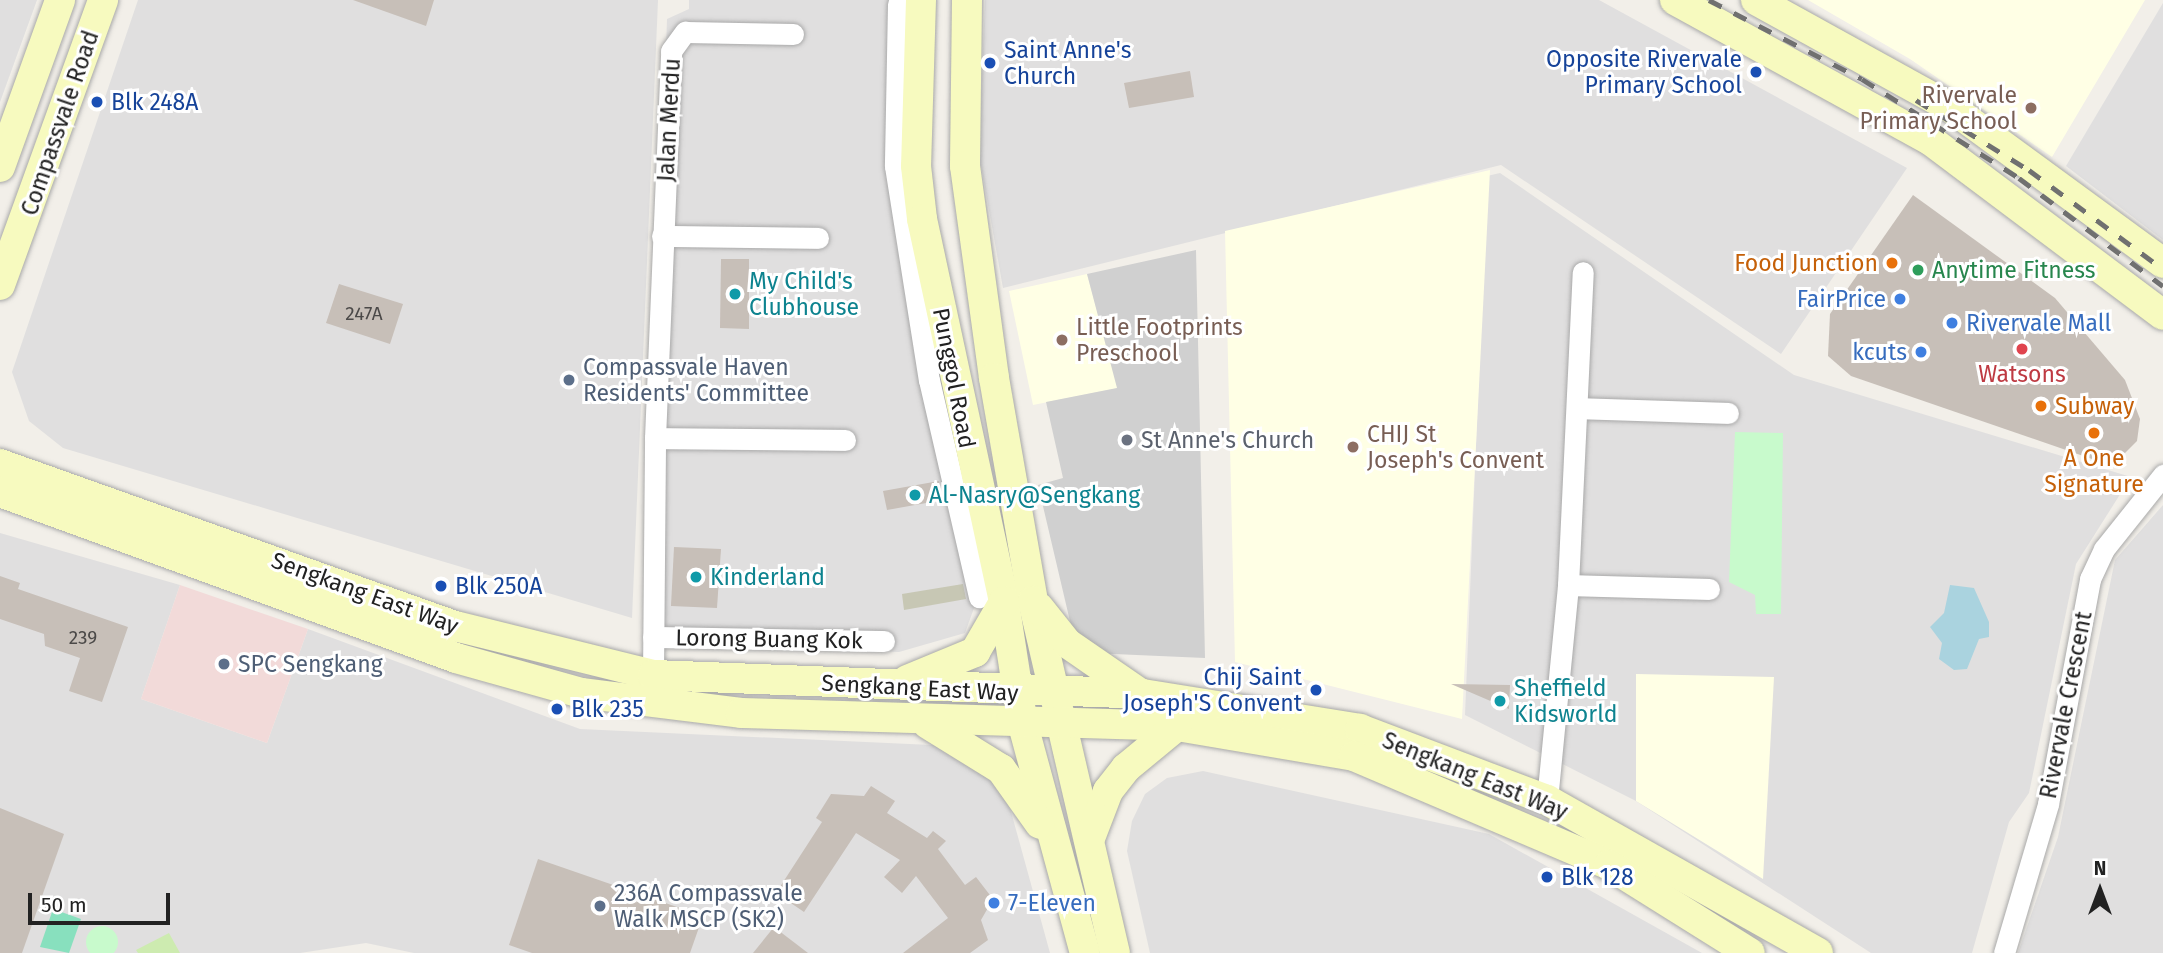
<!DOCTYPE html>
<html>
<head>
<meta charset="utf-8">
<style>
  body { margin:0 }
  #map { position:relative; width:2163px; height:953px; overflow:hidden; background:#f2efe9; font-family:"Fira Sans",sans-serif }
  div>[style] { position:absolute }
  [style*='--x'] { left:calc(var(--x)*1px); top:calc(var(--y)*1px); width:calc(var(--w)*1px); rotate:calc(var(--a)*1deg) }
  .residential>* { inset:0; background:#e0dfdf }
  .commercial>* { inset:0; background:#f2dad9 }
  .education>* { inset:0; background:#ffffe5 }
  .religious>* { inset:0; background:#d0d0d0 }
  .construction>* { inset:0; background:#c7c7b4 }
  .grass>* { inset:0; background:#cdebb0 }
  .park>* { inset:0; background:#c8facc }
  .round { border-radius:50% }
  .pitch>* { inset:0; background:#88e0be }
  .water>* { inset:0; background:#aad3df }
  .building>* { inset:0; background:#c7bfb8 }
  .roads { filter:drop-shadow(0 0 2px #a9a9a9) drop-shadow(0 0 2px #a9a9a9) }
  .street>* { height:21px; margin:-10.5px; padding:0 10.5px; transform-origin:10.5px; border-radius:10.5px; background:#fff }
  .secondary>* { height:30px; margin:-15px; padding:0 15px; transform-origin:15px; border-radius:15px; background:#f7fabf }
  .rail>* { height:5px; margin-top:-2.5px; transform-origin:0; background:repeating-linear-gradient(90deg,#707070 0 14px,transparent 0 28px) }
  .dots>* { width:19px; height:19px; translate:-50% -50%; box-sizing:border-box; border:4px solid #fff; border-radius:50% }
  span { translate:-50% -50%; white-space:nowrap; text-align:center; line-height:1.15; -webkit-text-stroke:6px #fff; paint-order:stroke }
  .number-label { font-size:19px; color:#4b4948 }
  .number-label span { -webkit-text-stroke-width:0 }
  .transit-label { font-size:23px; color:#164399 }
  .left { translate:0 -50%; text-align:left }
  .right { translate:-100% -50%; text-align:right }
  .education-label { font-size:23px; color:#785e54 }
  .street-label { font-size:23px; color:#222 }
  .food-label { font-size:23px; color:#c56008 }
  .leisure-label { font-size:23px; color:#27864d }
  .culture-label { font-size:23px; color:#0d838f }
  .shop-label { font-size:23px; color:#366cbe }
  .service-label { font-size:23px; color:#4e5e75 }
  .health-label { font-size:23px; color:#be3a42 }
  .worship-label { font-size:23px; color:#5b616d }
  .north { position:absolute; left:2065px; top:855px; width:70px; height:70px; -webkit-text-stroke:5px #fff; paint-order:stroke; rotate:0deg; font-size:19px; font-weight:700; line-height:28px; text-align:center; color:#222 }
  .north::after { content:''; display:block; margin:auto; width:24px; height:32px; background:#222; clip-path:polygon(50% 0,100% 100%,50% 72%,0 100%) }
  .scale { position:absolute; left:28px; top:893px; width:142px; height:32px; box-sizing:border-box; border:4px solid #222; border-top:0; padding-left:9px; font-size:21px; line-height:24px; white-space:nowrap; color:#222; -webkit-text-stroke:5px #fff; paint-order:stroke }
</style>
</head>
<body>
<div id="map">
  <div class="residential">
    <div style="clip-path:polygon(0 0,37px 0,0 102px)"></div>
    <div style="clip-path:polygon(138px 0,658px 0,632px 618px,63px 448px,29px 421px,12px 372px)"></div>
    <div style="clip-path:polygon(689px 0,898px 0,895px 166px,974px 608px,965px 633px,899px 652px,661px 644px,646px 637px,667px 19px,689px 9px)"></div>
    <div style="clip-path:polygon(985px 0,1599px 0,1907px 168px,1781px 354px,1501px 165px,1003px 288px,979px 154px)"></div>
    <div style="clip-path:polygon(2163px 3px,2163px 240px,2066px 166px)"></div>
    <div style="clip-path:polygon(1500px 173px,1794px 375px,2131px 477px,2076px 564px,2029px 793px,2009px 822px,1972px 953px,1871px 953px,1636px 801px,1465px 715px,1487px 176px)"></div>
    <div style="clip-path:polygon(2163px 505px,2163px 953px,2018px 953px,2058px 837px,2115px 560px)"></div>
    <div style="clip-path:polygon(0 533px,180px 585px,141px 699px,267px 743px,308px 629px,580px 729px,953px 746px,1005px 790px,1050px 953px,414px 953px,366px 943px,300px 953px,0 953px)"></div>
    <div style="clip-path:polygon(1203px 771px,1489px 834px,1702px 953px,1150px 953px,1127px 851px,1132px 821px,1145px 794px,1167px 778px)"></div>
  </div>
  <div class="commercial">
    <div style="clip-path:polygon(180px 585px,308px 629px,267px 743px,141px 699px)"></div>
  </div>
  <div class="education">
    <div style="clip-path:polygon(1808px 0,2145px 0,2052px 157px,1910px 59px)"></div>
    <div style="clip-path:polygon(1490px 170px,1462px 719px,1235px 662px,1225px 231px)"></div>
    <div style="clip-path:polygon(1087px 274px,1118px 388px,1033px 405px,1009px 291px)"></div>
    <div style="clip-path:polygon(1636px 674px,1774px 677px,1763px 879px,1636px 801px)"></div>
  </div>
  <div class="religious">
    <div style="clip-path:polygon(1196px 250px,1205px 658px,1091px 653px,1073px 634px,1038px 485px,1063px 478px,1046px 402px,1117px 388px,1087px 274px)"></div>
  </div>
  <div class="construction">
    <div style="clip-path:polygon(963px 584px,966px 599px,904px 610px,902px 594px)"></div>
  </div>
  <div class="grass">
    <div style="clip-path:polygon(169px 933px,180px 953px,138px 953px,136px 950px)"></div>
  </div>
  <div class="park">
    <div style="clip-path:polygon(1735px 432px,1783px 433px,1781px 614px,1756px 614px,1755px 595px,1729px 582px)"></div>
    <div class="round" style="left:86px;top:926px;width:32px;height:32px"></div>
  </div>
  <div class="pitch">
    <div style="clip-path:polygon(53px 909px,81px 919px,69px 953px,40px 947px)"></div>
  </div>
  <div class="water">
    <div style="clip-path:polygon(1950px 585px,1974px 588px,1989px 622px,1989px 637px,1979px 639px,1967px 669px,1954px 670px,1939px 659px,1942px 643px,1930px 627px,1944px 613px)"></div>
  </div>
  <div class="building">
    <div style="clip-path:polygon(353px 0,434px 0,426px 26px)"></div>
    <div style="clip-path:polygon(1190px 71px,1194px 97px,1129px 108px,1124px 83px)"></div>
    <div style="clip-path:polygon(1913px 195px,2055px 298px,2125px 380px,2140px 419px,2137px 441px,2125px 453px,2092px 459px,1851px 376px,1828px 356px,1830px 314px)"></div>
    <div style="clip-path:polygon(721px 259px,749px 259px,749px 329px,720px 328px)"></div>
    <div style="clip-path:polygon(339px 284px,403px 304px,390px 344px,326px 323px)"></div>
    <div style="clip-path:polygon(939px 481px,943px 500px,887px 510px,883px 491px)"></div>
    <div style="clip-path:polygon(674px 547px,721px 549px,717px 608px,671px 606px)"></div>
    <div style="clip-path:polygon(0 576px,20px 583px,18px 589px,128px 627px,102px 702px,69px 691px,80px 658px,45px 646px,44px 634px,0 619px)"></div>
    <div style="clip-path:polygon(1451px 684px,1510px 685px,1509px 709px)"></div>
    <div style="clip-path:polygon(871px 786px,895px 801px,887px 813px,927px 838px,933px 831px,946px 841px,938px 849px,965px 885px,976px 877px,993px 899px,981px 920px,988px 940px,970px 953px,903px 953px,948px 918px,916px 876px,902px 893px,884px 877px,900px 860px,856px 833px,804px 912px,776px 893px,822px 822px,816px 818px,831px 794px,864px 796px)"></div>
    <div style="clip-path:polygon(0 808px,64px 834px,22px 953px,0 953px)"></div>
    <div style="clip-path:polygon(538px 859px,703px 916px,690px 953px,532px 953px,509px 945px)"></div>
    <div style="clip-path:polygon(774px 927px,808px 953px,753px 953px)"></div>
  </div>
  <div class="roads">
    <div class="street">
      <div style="--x:898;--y:4;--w:162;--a:91.1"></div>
      <div style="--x:895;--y:166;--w:217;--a:81"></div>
      <div style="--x:929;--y:380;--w:223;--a:77"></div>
      <div style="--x:662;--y:236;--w:156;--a:0.7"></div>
      <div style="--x:1577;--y:408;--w:151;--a:1.9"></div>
      <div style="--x:655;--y:438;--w:190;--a:0.6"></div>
      <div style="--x:1568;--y:585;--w:141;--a:1.6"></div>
      <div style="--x:653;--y:637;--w:231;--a:1"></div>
      <div style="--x:653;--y:675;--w:237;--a:-89.5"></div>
      <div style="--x:655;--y:438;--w:387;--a:-87.6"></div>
      <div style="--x:671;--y:51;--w:24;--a:-54"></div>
      <div style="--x:685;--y:32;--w:108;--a:1.1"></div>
      <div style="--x:1547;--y:800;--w:216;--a:-84.4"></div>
      <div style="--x:1568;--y:585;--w:313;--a:-87.3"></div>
      <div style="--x:2004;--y:953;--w:155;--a:-73.5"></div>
      <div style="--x:2048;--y:804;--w:229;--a:-79.4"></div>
      <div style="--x:2090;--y:579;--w:33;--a:-65"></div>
      <div style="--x:2104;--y:549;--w:95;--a:-51.4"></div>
    </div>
    <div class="secondary">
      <div style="--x:921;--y:0;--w:166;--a:91.7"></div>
      <div style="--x:916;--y:166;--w:53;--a:83.5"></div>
      <div style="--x:922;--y:219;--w:392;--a:77.9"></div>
      <div style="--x:1004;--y:602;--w:124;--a:81.2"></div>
      <div style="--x:1023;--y:725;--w:236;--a:74.8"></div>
      <div style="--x:967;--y:0;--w:166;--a:90.7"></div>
      <div style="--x:965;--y:166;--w:214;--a:82.2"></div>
      <div style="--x:994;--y:378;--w:226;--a:80.1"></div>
      <div style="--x:1033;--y:601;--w:361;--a:76.9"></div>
      <div style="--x:1675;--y:0;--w:291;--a:28.8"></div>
      <div style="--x:1930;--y:140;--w:291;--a:36.9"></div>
      <div style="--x:1756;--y:0;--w:222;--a:28.9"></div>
      <div style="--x:1950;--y:107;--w:264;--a:36.2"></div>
      <div style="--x:0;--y:167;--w:177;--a:-70.2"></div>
      <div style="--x:0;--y:285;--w:303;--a:-70.1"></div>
      <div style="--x:0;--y:464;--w:487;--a:19.6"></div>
      <div style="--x:459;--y:627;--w:200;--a:13.9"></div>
      <div style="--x:653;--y:675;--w:489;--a:2.2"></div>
      <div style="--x:1142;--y:694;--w:221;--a:9.1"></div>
      <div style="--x:1360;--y:729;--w:200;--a:20.8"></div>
      <div style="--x:1547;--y:800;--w:311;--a:29.4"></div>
      <div style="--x:0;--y:492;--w:485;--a:20"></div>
      <div style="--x:456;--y:658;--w:130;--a:15.6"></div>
      <div style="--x:581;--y:693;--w:161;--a:7.1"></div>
      <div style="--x:741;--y:713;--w:436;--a:1.7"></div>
      <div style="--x:1177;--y:726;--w:180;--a:9.6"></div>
      <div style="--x:1354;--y:756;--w:277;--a:23.1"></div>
      <div style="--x:1609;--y:865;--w:166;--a:32"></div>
      <div style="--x:1039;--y:608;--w:45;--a:51.3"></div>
      <div style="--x:1067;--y:643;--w:86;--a:34.6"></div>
      <div style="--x:907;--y:680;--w:74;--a:-22.4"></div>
      <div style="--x:975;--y:652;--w:58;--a:-59.9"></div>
      <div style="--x:928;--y:724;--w:86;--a:31.7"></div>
      <div style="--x:1001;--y:769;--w:67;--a:54.7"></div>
      <div style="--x:1090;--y:838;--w:50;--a:-69"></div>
      <div style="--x:1108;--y:791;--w:29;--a:-52"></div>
      <div style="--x:1126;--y:768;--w:66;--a:-39.5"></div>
    </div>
  </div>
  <div class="rail">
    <div style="--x:1709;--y:0;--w:172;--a:27.3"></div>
    <div style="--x:1862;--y:79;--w:186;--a:32.2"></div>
    <div style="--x:2019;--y:178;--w:180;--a:36.9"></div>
    <div style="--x:1916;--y:100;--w:133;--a:31.8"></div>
    <div style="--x:2029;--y:170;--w:167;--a:36.5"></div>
  </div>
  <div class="dots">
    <div style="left:990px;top:63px;background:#1a4fb4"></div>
    <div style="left:1756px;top:72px;background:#1a4fb4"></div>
    <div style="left:97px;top:102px;background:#1a4fb4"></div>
    <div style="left:2031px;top:108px;background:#8d6e63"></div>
    <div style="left:1892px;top:263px;background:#e8710a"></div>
    <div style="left:1918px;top:270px;background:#2e9e5b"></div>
    <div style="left:735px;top:294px;background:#0f9aa8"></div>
    <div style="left:1900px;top:299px;background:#3f7fe0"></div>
    <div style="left:1952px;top:323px;background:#3f7fe0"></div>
    <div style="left:1062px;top:340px;background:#8d6e63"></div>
    <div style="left:2022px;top:349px;background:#e0444e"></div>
    <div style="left:1921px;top:352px;background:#3f7fe0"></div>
    <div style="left:569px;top:380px;background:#5c6f8a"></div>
    <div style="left:2041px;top:406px;background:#e8710a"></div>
    <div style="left:2094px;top:433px;background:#e8710a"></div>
    <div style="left:1127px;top:440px;background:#6b7280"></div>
    <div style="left:1353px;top:447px;background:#8d6e63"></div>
    <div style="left:915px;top:495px;background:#0f9aa8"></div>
    <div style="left:696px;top:577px;background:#0f9aa8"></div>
    <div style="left:441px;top:586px;background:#1a4fb4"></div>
    <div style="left:224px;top:664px;background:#5c6f8a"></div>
    <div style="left:1316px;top:690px;background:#1a4fb4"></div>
    <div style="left:1500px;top:701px;background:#0f9aa8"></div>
    <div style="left:557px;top:709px;background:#1a4fb4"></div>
    <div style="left:1547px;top:877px;background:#1a4fb4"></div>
    <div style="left:994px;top:903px;background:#3f7fe0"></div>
    <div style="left:600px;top:906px;background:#5c6f8a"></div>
  </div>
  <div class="number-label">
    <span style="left:364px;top:314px">247A</span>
    <span style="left:83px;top:638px">239</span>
  </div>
  <div class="transit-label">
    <span class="left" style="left:1004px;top:63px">Saint Anne's<br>Church</span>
    <span class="right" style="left:1742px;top:72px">Opposite Rivervale<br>Primary School</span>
    <span class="left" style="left:111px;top:102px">Blk 248A</span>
    <span class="left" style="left:455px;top:586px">Blk 250A</span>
    <span class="right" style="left:1302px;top:690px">Chij Saint<br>Joseph'S Convent</span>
    <span class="left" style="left:571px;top:709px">Blk 235</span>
    <span class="left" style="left:1561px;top:877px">Blk 128</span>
  </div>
  <div class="education-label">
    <span class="right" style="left:2017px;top:108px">Rivervale<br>Primary School</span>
    <span class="left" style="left:1076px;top:340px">Little Footprints<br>Preschool</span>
    <span class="left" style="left:1367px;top:447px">CHIJ St<br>Joseph's Convent</span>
  </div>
  <div class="street-label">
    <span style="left:669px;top:120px;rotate:-87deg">Jalan Merdu</span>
    <span style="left:60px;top:123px;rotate:-71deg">Compassvale Road</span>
    <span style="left:954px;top:378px;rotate:79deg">Punggol Road</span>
    <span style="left:365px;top:593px;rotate:20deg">Sengkang East Way</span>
    <span style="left:769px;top:639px;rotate:1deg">Lorong Buang Kok</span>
    <span style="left:920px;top:688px;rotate:3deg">Sengkang East Way</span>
    <span style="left:2066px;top:705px;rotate:-79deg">Rivervale Crescent</span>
    <span style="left:1475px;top:776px;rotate:22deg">Sengkang East Way</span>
  </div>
  <div class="food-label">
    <span class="right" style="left:1878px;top:263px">Food Junction</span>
    <span class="left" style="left:2055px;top:406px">Subway</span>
    <span style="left:2094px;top:471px">A One<br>Signature</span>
  </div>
  <div class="leisure-label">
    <span class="left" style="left:1932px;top:270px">Anytime Fitness</span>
  </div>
  <div class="culture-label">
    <span class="left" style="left:749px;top:294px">My Child's<br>Clubhouse</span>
    <span class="left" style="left:929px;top:495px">Al-Nasry@Sengkang</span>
    <span class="left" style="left:710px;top:577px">Kinderland</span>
    <span class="left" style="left:1514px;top:701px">Sheffield<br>Kidsworld</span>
  </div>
  <div class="shop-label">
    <span class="right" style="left:1886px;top:299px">FairPrice</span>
    <span class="left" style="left:1966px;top:323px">Rivervale Mall</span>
    <span class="right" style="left:1907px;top:352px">kcuts</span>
    <span class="left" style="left:1008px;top:903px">7-Eleven</span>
  </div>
  <div class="service-label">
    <span class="left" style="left:583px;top:380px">Compassvale Haven<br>Residents' Committee</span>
    <span class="left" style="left:238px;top:664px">SPC Sengkang</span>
    <span class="left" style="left:614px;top:906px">236A Compassvale<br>Walk MSCP (SK2)</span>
  </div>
  <div class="health-label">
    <span style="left:2022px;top:374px">Watsons</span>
  </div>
  <div class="worship-label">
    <span class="left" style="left:1141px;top:440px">St Anne's Church</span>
  </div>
  <div class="north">N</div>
  <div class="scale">50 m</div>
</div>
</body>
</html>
